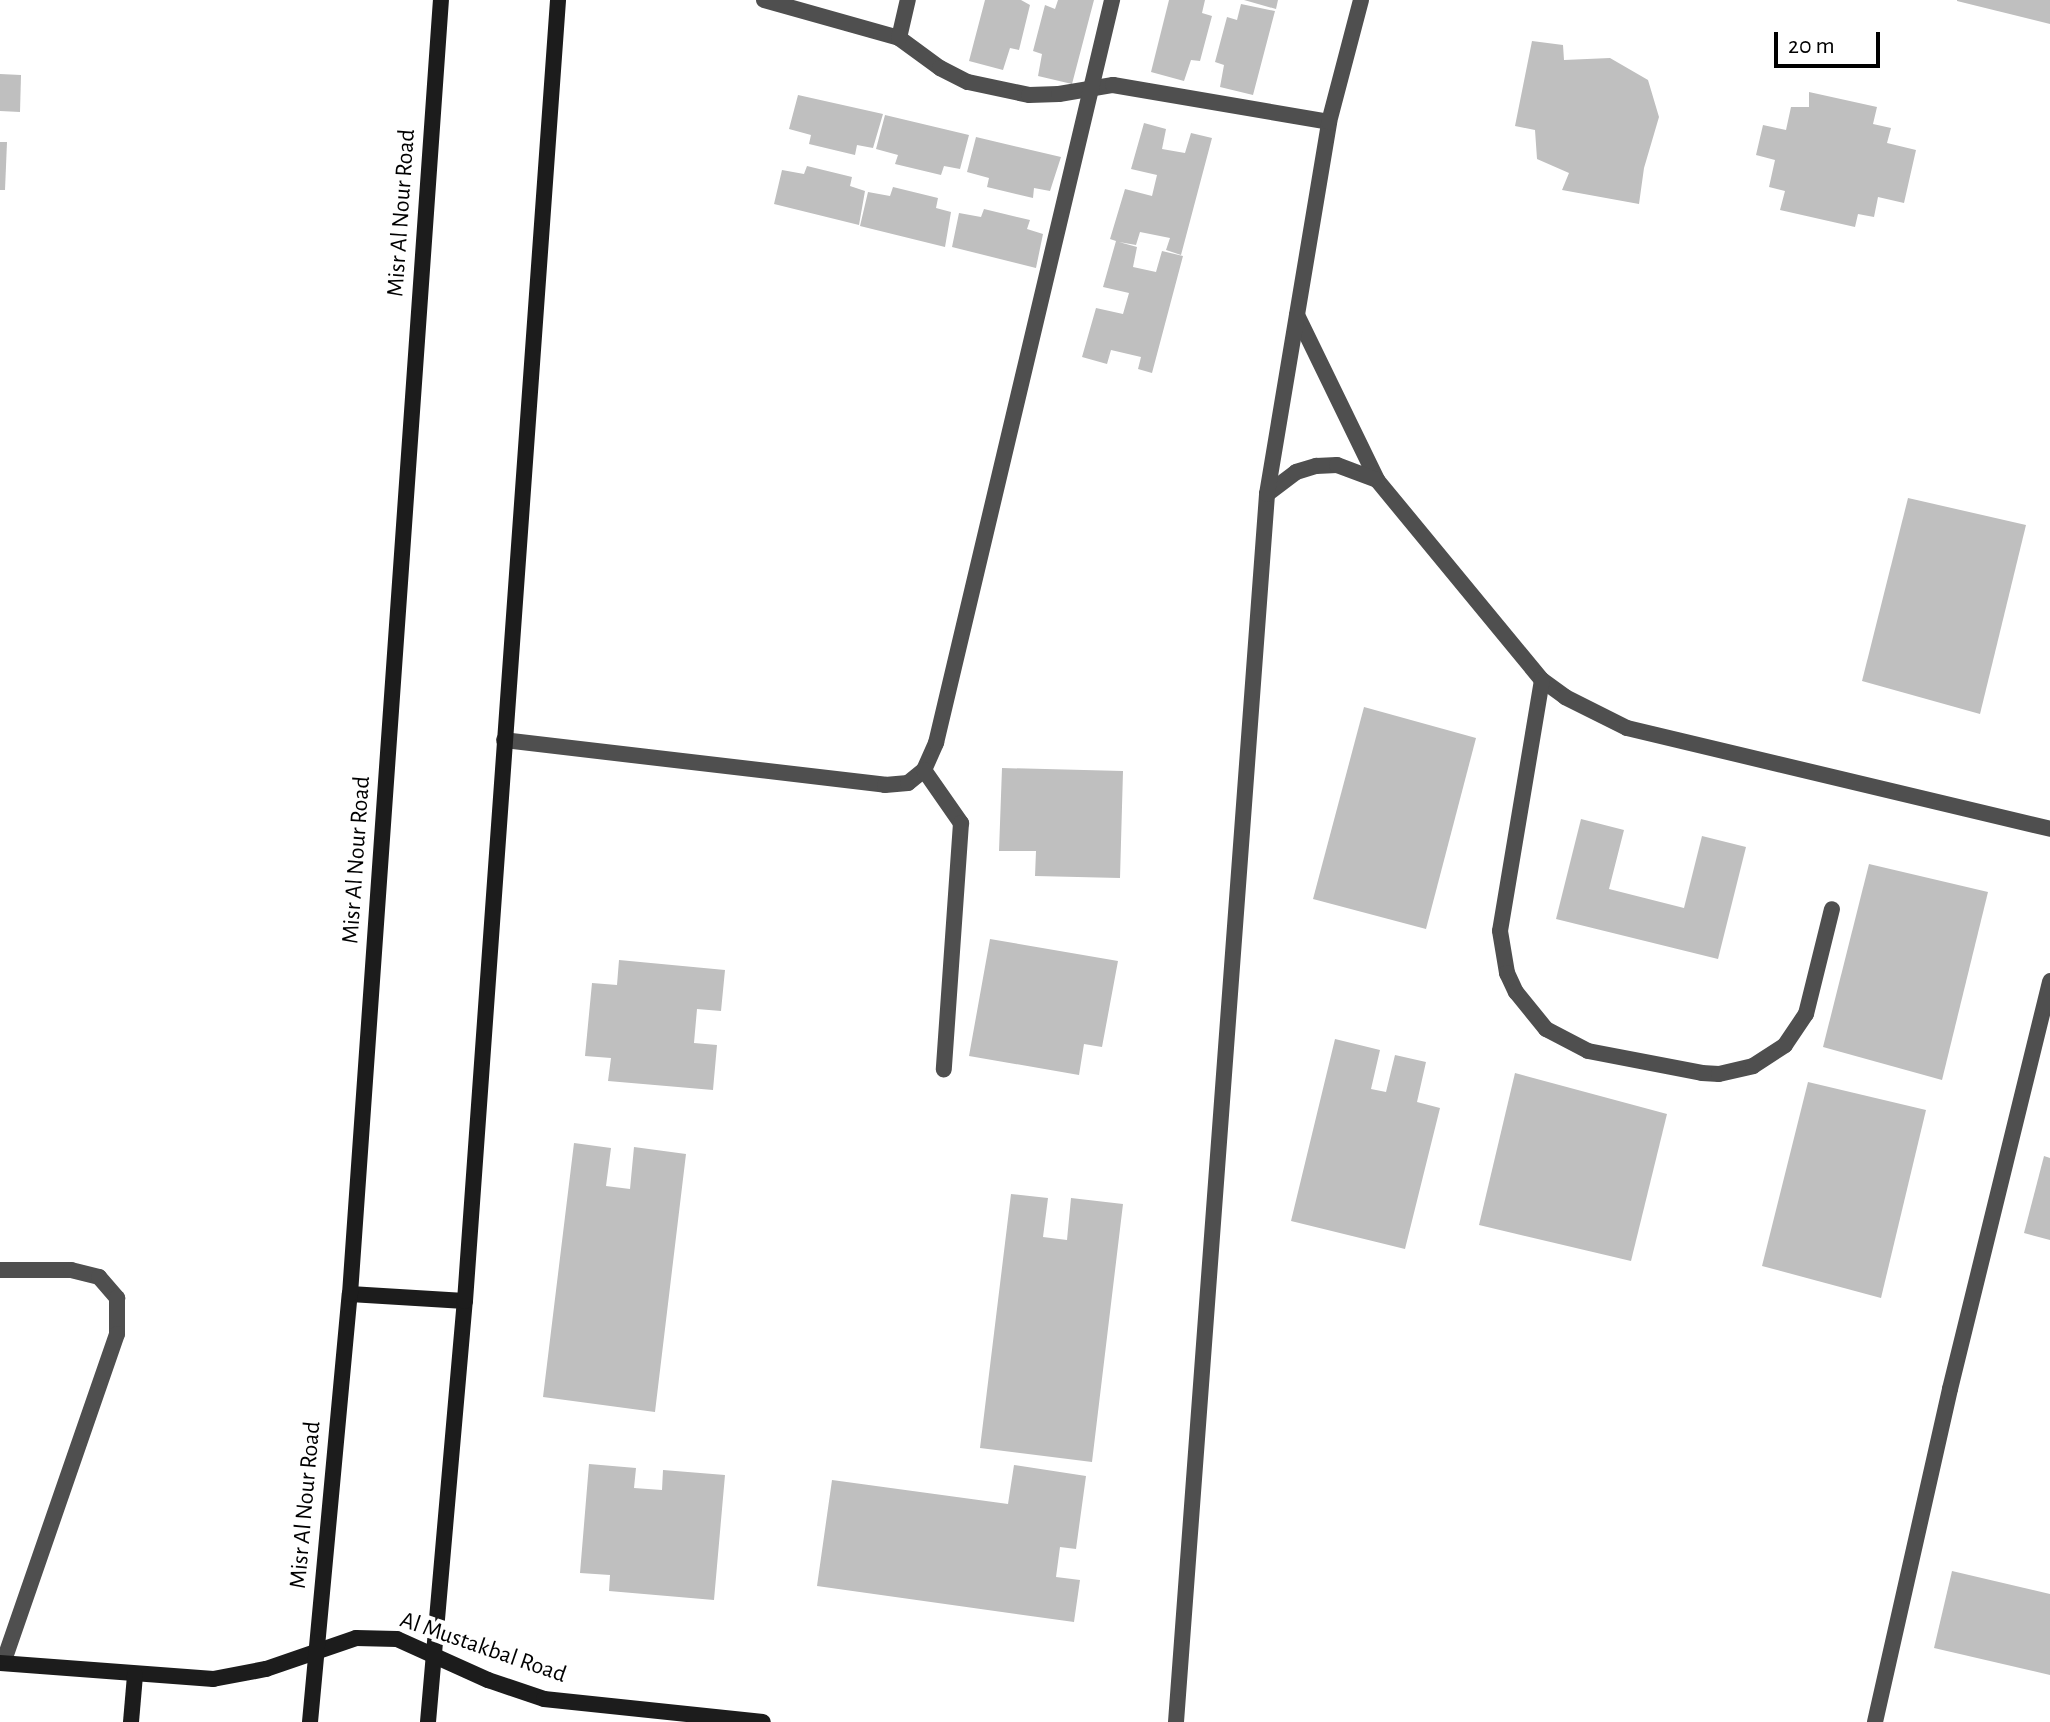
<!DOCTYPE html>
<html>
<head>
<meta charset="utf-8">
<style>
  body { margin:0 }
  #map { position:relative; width:2050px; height:1722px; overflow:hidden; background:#fff; font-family:"Alegreya Sans",sans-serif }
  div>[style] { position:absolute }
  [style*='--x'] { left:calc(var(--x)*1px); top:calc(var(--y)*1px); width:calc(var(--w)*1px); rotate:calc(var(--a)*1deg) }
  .building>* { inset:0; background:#bfbfbf }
  .street>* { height:16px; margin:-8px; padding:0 8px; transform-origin:8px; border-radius:8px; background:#4f4f4f }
  .secondary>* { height:16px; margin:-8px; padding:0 8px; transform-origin:8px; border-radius:8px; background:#1c1c1c }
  span { translate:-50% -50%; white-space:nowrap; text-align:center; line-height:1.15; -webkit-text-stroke:8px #fff; paint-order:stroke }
  .street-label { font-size:24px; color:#000 }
  .scale { position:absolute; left:1774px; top:32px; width:106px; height:36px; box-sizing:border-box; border:4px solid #000; border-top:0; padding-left:10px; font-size:24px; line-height:28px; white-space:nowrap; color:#000; -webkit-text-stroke:6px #fff; paint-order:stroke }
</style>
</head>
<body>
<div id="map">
  <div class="building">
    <div style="clip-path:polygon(985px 0,1021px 0,1030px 5px,1019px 50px,1010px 48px,1003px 70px,969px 61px)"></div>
    <div style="clip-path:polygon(1058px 0,1094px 0,1072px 84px,1038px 76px,1042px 54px,1033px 51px,1045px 5px,1055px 9px)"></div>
    <div style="clip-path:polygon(1169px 0,1205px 0,1202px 13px,1212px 16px,1200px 61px,1191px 60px,1184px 81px,1151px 72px)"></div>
    <div style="clip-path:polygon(1244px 0,1278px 0,1276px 9px)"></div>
    <div style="clip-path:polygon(1957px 0,2050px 0,2050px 24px,1957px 1px)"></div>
    <div style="clip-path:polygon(1241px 4px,1275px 11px,1253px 95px,1220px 87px,1224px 65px,1215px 62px,1227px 17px,1237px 20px)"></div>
    <div style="clip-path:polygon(1532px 41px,1563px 45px,1564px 60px,1610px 58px,1648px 80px,1659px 117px,1644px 168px,1639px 204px,1562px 190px,1569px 173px,1537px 159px,1535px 130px,1515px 126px)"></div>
    <div style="clip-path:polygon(0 74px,21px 75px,20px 112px,0 111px)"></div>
    <div style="clip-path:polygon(1809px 92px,1877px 107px,1873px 124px,1891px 128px,1887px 143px,1916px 150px,1904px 203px,1878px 197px,1874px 217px,1858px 214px,1855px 227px,1780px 210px,1785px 191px,1769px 187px,1775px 160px,1756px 155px,1763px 125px,1786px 130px,1791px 107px,1809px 107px)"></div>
    <div style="clip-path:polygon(798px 95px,883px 114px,873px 148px,857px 145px,855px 155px,809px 144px,811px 135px,789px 129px)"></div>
    <div style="clip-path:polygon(885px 115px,969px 135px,960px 169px,944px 166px,941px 175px,895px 164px,898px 155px,876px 149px)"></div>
    <div style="clip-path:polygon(1144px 123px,1166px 129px,1162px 149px,1185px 153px,1191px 133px,1212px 138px,1181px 255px,1166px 250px,1170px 238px,1140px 232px,1136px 245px,1119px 242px,1137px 247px,1133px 267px,1156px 272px,1162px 251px,1183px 256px,1152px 373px,1138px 369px,1141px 357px,1111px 350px,1107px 364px,1082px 357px,1096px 308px,1123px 314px,1129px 293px,1103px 287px,1116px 241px,1110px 239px,1125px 189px,1152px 196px,1157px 175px,1131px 169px)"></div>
    <div style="clip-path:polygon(976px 137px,1061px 157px,1050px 191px,1034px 188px,1033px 198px,987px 187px,989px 178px,967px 172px)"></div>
    <div style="clip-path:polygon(0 142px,7px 142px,5px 190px,0 190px)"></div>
    <div style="clip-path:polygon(807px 166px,852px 177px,850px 186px,865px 191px,859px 225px,774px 204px,782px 170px,804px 174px)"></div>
    <div style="clip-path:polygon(893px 187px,938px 198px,936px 208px,951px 212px,945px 247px,860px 226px,868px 192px,890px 196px)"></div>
    <div style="clip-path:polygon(984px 209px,1030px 220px,1027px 229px,1043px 234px,1036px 268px,952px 247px,959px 213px,981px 217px)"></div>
    <div style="clip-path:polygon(1908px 498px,2026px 525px,1980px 714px,1862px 681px)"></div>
    <div style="clip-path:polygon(1364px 707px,1476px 738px,1426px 929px,1313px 899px)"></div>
    <div style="clip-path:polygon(1002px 768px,1123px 771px,1120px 878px,1035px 876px,1036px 851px,999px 851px)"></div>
    <div style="clip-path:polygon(1581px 819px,1624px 830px,1609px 889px,1684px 908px,1702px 836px,1746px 847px,1718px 959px,1556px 919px)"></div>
    <div style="clip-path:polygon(1869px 864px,1988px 892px,1942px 1080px,1823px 1047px)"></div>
    <div style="clip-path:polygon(990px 939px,1118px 961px,1102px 1047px,1084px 1044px,1079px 1075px,969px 1056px)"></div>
    <div style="clip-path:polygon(619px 960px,725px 970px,721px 1011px,697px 1009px,694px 1043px,717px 1045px,713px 1090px,608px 1081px,611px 1058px,585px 1056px,592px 983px,617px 985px)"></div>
    <div style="clip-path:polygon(1335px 1039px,1380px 1050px,1371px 1089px,1386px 1092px,1395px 1055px,1426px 1062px,1417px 1102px,1440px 1108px,1405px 1249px,1291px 1221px)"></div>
    <div style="clip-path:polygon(1515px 1073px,1667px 1114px,1631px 1261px,1479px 1225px)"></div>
    <div style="clip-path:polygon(1808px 1082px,1926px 1110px,1881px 1298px,1762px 1266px)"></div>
    <div style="clip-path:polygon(574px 1143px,611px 1148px,606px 1186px,630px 1189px,634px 1147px,686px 1154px,655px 1412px,543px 1397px)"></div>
    <div style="clip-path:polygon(2044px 1156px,2050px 1158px,2050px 1240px,2024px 1233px)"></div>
    <div style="clip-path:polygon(1011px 1194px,1048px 1198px,1043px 1237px,1067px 1240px,1071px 1198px,1123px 1204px,1092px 1462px,980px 1448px)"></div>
    <div style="clip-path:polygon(589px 1464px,636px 1468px,634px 1488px,662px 1490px,663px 1470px,725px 1475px,714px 1600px,609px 1591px,610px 1575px,580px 1573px)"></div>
    <div style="clip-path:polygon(1014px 1465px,1086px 1476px,1076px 1549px,1060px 1547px,1056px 1577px,1080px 1580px,1074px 1622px,817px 1586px,832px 1480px,1008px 1504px)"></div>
    <div style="clip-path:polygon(1952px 1571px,2050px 1594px,2050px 1675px,1934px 1648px)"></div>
  </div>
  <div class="street">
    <div style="--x:764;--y:0;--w:140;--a:15.7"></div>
    <div style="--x:899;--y:38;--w:51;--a:36.2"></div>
    <div style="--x:940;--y:68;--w:31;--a:27"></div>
    <div style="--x:968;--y:82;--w:62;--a:12"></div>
    <div style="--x:1029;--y:95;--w:30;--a:-2"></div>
    <div style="--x:1059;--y:94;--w:55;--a:-9.5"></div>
    <div style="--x:1113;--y:85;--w:219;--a:9.7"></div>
    <div style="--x:899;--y:38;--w:39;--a:-77"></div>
    <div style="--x:1297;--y:315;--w:183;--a:64.1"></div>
    <div style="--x:1377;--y:480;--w:259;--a:50.5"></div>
    <div style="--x:1542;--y:680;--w:29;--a:36"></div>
    <div style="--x:1565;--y:697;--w:69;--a:26.6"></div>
    <div style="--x:1627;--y:728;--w:435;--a:13.4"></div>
    <div style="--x:1267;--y:494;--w:36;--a:-37"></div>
    <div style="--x:1296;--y:472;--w:21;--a:-17"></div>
    <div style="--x:1316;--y:466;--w:21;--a:-3"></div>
    <div style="--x:1337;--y:465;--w:43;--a:20.6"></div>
    <div style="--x:1542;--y:680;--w:254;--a:99.5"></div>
    <div style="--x:1500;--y:931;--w:43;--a:80.5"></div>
    <div style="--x:1507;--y:973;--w:21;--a:65"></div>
    <div style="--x:1516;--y:992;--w:48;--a:51"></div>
    <div style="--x:1546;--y:1029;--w:47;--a:27.6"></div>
    <div style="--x:1588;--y:1051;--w:116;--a:10.9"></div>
    <div style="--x:1702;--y:1073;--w:17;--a:3"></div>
    <div style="--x:1719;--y:1074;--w:35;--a:-13"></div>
    <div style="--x:1753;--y:1066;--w:38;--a:-33"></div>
    <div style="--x:1785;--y:1045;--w:37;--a:-56"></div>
    <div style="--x:1806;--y:1014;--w:108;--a:-76.1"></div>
    <div style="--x:504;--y:740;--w:384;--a:6.7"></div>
    <div style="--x:885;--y:785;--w:23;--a:-5"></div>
    <div style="--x:908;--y:783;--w:21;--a:-39"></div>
    <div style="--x:924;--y:770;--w:30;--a:-66"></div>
    <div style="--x:936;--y:743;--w:764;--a:-76.67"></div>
    <div style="--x:924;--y:770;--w:65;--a:55.1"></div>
    <div style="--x:961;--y:823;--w:247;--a:94"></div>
    <div style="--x:0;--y:1270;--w:71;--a:0"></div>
    <div style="--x:71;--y:1270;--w:29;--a:14"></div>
    <div style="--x:99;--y:1277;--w:28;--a:49"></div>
    <div style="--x:117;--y:1298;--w:36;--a:90"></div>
    <div style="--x:117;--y:1334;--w:348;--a:109.1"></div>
    <div style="--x:1176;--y:1722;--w:1231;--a:-85.76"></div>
    <div style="--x:1267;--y:494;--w:377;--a:-80.5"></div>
    <div style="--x:1329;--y:122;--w:126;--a:-75.3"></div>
    <div style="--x:1875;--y:1722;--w:341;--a:-77.3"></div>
    <div style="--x:1950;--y:1389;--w:420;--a:-76.2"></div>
  </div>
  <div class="secondary">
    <div style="--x:350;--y:1294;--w:115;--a:3.5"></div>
    <div style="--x:0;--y:1663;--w:214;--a:4.3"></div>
    <div style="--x:213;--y:1679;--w:54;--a:-10.7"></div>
    <div style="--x:266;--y:1669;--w:95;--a:-19"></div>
    <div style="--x:356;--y:1638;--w:41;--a:1.4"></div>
    <div style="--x:397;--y:1639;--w:100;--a:24.3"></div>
    <div style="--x:488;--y:1680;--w:59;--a:18.7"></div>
    <div style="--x:544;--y:1699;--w:220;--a:6"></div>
    <div style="--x:131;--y:1722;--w:47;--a:-85.1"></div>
    <div style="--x:310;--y:1722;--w:430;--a:-84.7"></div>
    <div style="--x:350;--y:1294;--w:1297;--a:-85.98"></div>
    <div style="--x:428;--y:1722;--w:423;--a:-85"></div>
    <div style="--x:465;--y:1301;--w:1304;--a:-85.91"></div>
  </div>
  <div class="street-label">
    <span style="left:402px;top:213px;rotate:-86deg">Misr Al Nour Road</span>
    <span style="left:357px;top:860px;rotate:-86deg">Misr Al Nour Road</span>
    <span style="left:306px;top:1505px;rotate:-85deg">Misr Al Nour Road</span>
    <span style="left:483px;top:1648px;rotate:19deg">Al Mustakbal Road</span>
  </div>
  <div class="scale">20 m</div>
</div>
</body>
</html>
